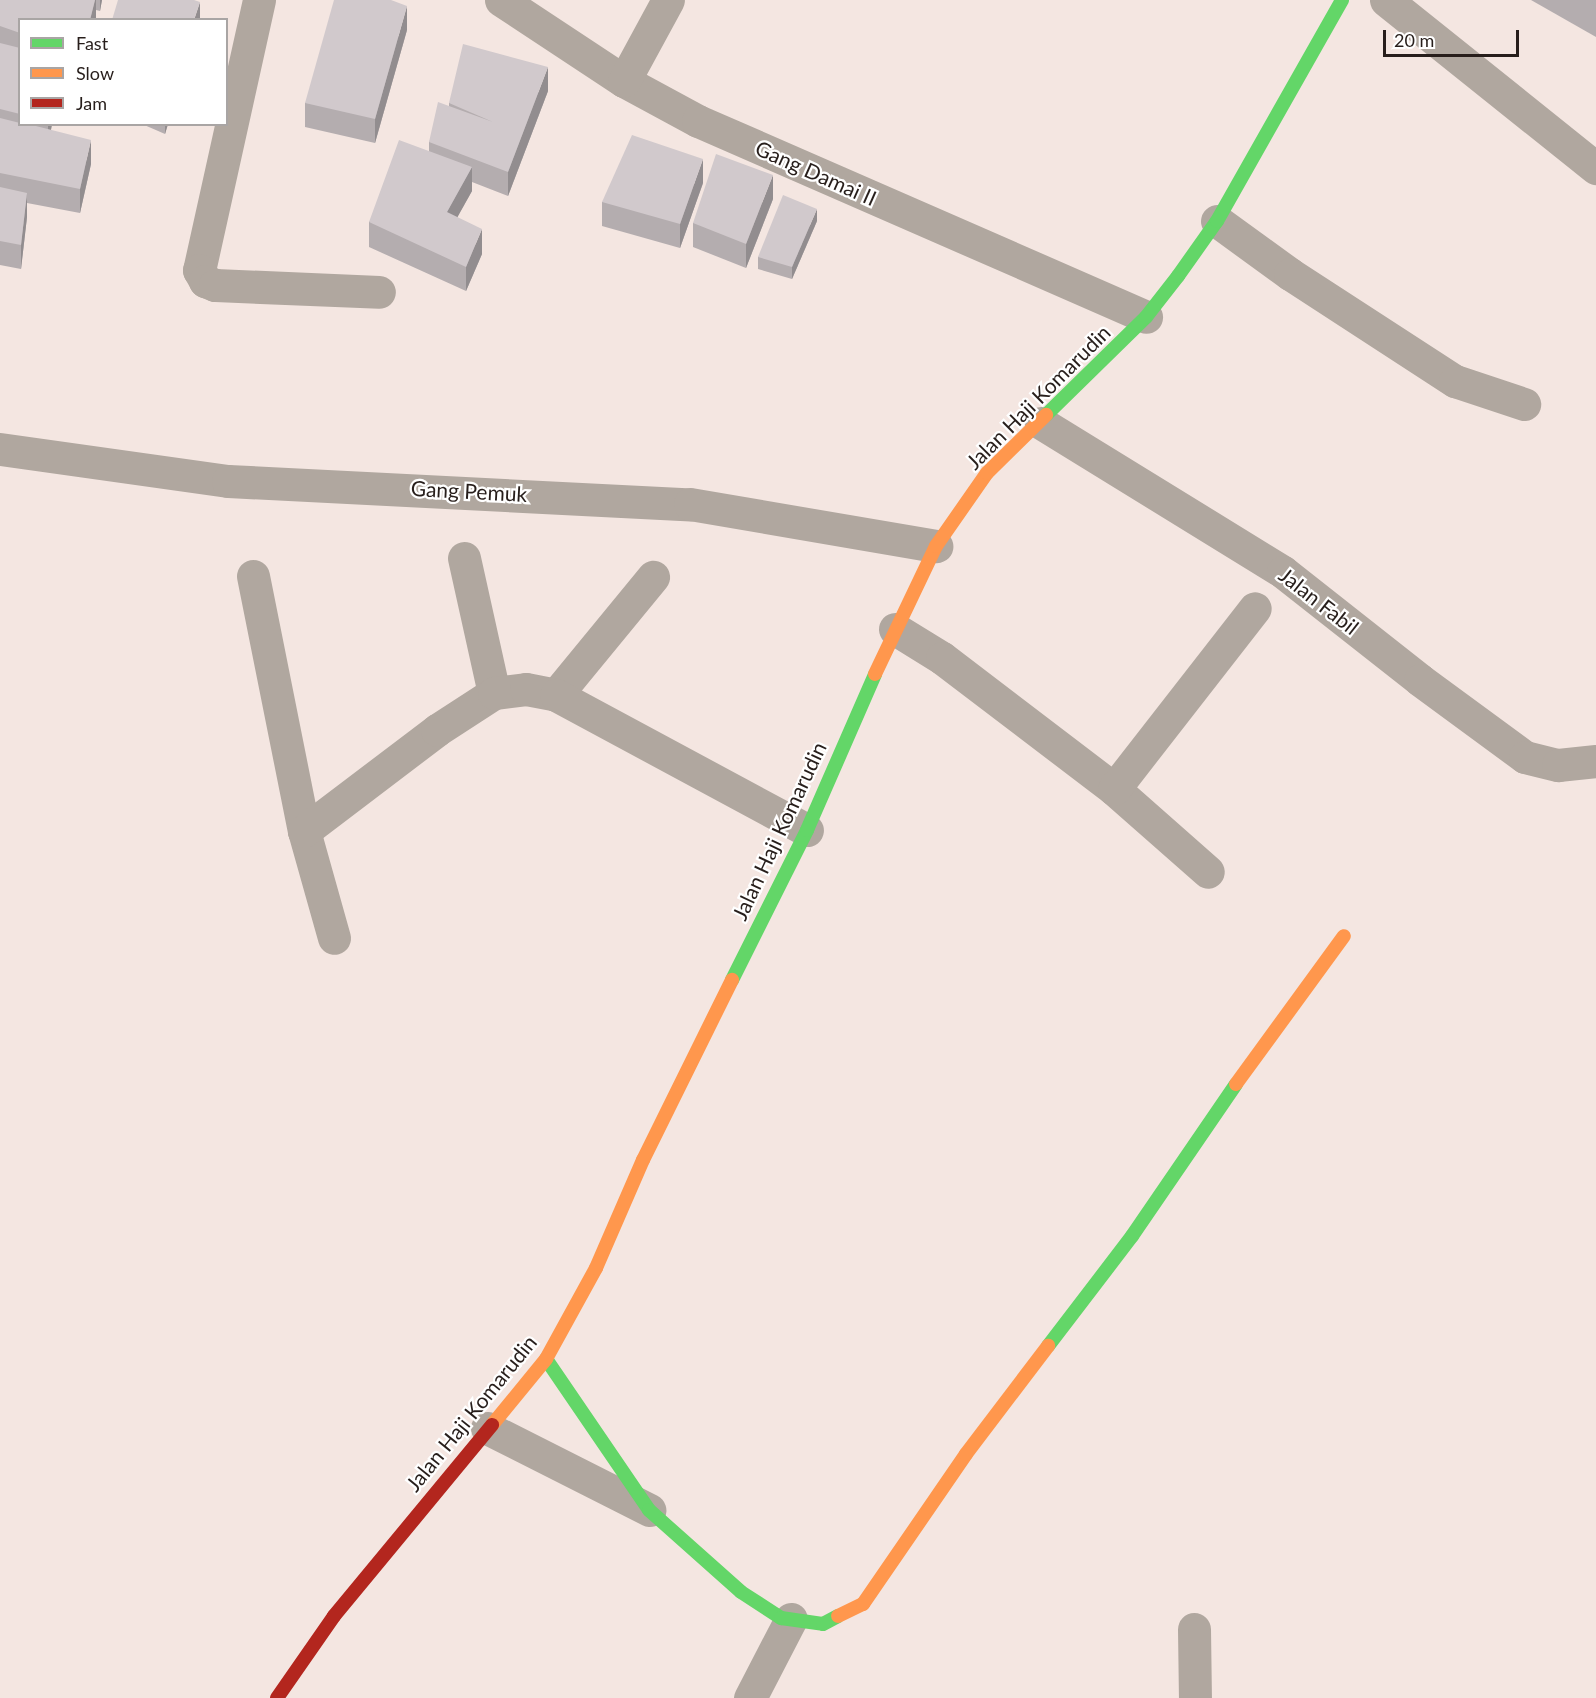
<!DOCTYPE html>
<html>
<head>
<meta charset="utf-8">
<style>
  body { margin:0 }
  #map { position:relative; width:1596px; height:1698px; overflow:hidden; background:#f4e6e1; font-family:Lato,sans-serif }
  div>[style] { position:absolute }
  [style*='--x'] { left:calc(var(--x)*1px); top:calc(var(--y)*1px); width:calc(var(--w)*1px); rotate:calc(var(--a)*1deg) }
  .street>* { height:33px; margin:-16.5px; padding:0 16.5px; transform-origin:16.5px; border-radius:16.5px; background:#b0a79f }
  .fast>* { height:14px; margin:-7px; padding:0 7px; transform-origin:7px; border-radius:7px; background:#63d668 }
  .slow>* { height:14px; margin:-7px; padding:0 7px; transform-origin:7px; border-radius:7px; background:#ff974d }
  .jam>* { height:14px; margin:-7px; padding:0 7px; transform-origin:7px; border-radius:7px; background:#b3261e }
  .wall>* { inset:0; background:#b4adaf }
  .shaded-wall>* { inset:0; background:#928d8f }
  .building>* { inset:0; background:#d1c9cc }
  span { translate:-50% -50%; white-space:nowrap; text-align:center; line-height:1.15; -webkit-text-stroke:4.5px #fff; paint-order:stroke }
  .street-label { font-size:21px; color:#271e1b }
  .legend { position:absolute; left:18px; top:18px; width:210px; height:108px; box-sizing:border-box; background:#fff; border:2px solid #a9a5a4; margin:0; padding:8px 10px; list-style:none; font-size:18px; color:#271e1b }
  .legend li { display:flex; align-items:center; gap:12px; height:30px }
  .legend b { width:30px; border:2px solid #a9a5a4 }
  .scale { position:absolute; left:1383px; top:30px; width:136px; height:27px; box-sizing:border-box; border:3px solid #271e1b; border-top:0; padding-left:8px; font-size:18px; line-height:21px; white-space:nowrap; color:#271e1b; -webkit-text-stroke:4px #fff; paint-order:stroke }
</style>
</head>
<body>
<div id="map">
  <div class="street">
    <div style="--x:259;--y:0;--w:277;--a:102.5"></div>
    <div style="--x:199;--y:270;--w:13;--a:61"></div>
    <div style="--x:205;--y:281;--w:11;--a:22"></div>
    <div style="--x:215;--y:285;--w:164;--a:2.4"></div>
    <div style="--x:501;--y:0;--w:147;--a:33.4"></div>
    <div style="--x:624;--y:81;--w:84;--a:28.4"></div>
    <div style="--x:698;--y:121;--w:489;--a:23.6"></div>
    <div style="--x:1386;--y:0;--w:269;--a:38.7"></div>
    <div style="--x:624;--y:81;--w:92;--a:-61.5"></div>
    <div style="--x:1217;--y:221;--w:90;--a:36"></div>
    <div style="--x:1290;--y:274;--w:197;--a:33"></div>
    <div style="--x:1455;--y:381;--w:73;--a:18.4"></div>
    <div style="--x:1041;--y:423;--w:284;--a:31.6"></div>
    <div style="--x:1283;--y:572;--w:174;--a:38.2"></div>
    <div style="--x:1420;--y:680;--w:130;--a:36.3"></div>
    <div style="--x:1525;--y:757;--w:34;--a:14"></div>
    <div style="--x:1558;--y:765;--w:38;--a:-6"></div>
    <div style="--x:0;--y:449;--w:230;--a:8"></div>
    <div style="--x:228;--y:481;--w:463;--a:2.9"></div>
    <div style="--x:690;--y:504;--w:250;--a:9.7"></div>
    <div style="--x:464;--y:558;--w:138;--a:77.5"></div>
    <div style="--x:253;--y:576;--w:260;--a:78.7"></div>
    <div style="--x:304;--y:831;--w:111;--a:74.3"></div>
    <div style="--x:895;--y:629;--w:55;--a:31.7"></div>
    <div style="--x:942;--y:658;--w:216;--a:37.3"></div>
    <div style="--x:1114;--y:789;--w:125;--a:41.4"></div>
    <div style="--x:556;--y:695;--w:153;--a:-50.6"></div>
    <div style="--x:1114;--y:789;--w:229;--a:-52.1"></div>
    <div style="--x:304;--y:831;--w:167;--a:-37.2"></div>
    <div style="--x:437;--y:730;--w:68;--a:-33"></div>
    <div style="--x:494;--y:693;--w:32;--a:-7"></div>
    <div style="--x:526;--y:689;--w:31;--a:11"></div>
    <div style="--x:556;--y:695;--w:285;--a:28.3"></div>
    <div style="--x:487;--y:1428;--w:182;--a:26.8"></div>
    <div style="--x:1194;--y:1629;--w:69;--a:89.2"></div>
    <div style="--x:750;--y:1698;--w:89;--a:-62.6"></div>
  </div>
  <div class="fast">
    <div style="--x:1046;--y:415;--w:140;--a:-44.4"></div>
    <div style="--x:1146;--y:317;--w:52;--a:-52"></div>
    <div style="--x:1178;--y:276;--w:67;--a:-54.7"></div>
    <div style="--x:1217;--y:221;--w:254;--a:-60.5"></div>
    <div style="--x:732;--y:980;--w:168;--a:-63.4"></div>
    <div style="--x:807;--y:830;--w:170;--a:-66.4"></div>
    <div style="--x:1048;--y:1346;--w:138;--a:-52.6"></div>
    <div style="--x:1132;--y:1236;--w:184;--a:-55.6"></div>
    <div style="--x:546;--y:1359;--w:183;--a:55.7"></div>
    <div style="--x:649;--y:1510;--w:123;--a:41.7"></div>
    <div style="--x:741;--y:1592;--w:48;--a:33"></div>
    <div style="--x:781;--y:1618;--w:42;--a:8.1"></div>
    <div style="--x:823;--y:1624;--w:17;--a:-28"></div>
  </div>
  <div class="slow">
    <div style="--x:875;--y:674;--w:142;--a:-64.5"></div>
    <div style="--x:936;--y:546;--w:89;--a:-55.1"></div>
    <div style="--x:987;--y:473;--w:83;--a:-44.5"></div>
    <div style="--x:1236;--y:1084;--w:183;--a:-53.9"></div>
    <div style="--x:492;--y:1425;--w:85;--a:-50.7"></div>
    <div style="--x:546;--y:1359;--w:104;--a:-61.2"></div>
    <div style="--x:596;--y:1268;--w:118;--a:-66.5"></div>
    <div style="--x:643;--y:1160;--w:201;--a:-63.7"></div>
    <div style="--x:838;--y:1616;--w:28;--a:-26"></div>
    <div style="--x:863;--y:1604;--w:182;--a:-55.5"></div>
    <div style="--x:966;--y:1454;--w:136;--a:-52.8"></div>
  </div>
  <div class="jam">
    <div style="--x:277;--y:1698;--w:100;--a:-55.2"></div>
    <div style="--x:334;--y:1616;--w:248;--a:-50.4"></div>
  </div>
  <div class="wall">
    <div style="clip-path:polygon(0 0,102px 0,100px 11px,96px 10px,96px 20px,20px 20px,20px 124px,52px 124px,51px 130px,91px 164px,80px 213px,27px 203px,27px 217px,21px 269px,0 265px)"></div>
    <div style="clip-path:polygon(1531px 0,1596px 0,1596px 37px)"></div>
    <div style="clip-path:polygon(407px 30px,375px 143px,305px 127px,305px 103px)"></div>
    <div style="clip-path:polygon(548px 91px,508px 196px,472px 182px,472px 191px,457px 217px,482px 254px,466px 291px,369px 247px,369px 222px,429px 151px,429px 142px,449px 106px,449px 103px)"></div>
    <div style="clip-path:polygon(142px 124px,168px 124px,165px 134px)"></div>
    <div style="clip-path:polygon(703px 183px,680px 248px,602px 226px,602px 202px)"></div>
    <div style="clip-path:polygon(773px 199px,746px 268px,693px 247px,693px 223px)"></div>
    <div style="clip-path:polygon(817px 221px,792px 279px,758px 269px,758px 257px)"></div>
  </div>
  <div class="shaded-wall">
    <div style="clip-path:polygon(95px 0,96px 0,96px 20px,90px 20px)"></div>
    <div style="clip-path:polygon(100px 0,102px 0,100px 11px)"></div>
    <div style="clip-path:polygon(200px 2px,200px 20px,194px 20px)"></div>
    <div style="clip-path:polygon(407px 6px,407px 30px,375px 143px,375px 119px)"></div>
    <div style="clip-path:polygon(548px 67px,548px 91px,508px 196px,508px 172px)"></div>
    <div style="clip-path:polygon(48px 124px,52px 124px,48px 146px)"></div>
    <div style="clip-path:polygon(165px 124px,168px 124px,165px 134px)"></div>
    <div style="clip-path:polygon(91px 140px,91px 164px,80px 213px,80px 189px)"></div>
    <div style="clip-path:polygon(703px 159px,703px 183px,680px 248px,680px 224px)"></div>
    <div style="clip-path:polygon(472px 167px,472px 191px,447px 236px,447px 212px)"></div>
    <div style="clip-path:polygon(773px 175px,773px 199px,746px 268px,746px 244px)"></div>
    <div style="clip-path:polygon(27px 193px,27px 217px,21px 269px,21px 245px)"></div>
    <div style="clip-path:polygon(817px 209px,817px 221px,792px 279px,792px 267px)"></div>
    <div style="clip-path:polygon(482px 229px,482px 254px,466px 291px,466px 267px)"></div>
  </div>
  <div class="building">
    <div style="clip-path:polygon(0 0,95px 0,90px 20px,20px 20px,20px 33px,0 26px)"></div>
    <div style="clip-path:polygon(118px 0,194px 0,200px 2px,194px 20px,112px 20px)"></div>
    <div style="clip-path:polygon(334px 0,391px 0,407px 6px,375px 119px,305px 103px)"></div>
    <div style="clip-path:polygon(0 43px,20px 48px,20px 114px,0 109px)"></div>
    <div style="clip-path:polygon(463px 44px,548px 67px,508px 172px,429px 142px,438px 102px,493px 122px,449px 103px)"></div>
    <div style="clip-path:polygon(0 118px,20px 123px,20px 124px,28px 124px,91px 140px,80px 189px,0 173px)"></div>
    <div style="clip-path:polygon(632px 135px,703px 159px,680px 224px,602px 202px)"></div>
    <div style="clip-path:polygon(399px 140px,472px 167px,447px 212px,482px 229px,466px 267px,369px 222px)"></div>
    <div style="clip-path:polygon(716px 154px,773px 175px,746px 244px,693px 223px)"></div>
    <div style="clip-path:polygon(0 187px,27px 193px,21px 245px,0 241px)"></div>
    <div style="clip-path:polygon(783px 195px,817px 209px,792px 267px,758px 257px)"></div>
  </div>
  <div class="street-label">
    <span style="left:816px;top:173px;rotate:24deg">Gang Damai II</span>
    <span style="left:1038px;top:397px;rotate:-45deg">Jalan Haji Komarudin</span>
    <span style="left:469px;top:491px;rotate:3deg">Gang Pemuk</span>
    <span style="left:1319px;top:601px;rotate:38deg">Jalan Fabil</span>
    <span style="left:779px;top:831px;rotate:-65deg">Jalan Haji Komarudin</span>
    <span style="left:471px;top:1413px;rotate:-51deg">Jalan Haji Komarudin</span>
  </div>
  <ul class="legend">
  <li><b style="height:8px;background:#63d668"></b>Fast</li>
  <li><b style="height:8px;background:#ff974d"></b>Slow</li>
  <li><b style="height:8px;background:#b3261e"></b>Jam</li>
  </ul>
  <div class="scale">20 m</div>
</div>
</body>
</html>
